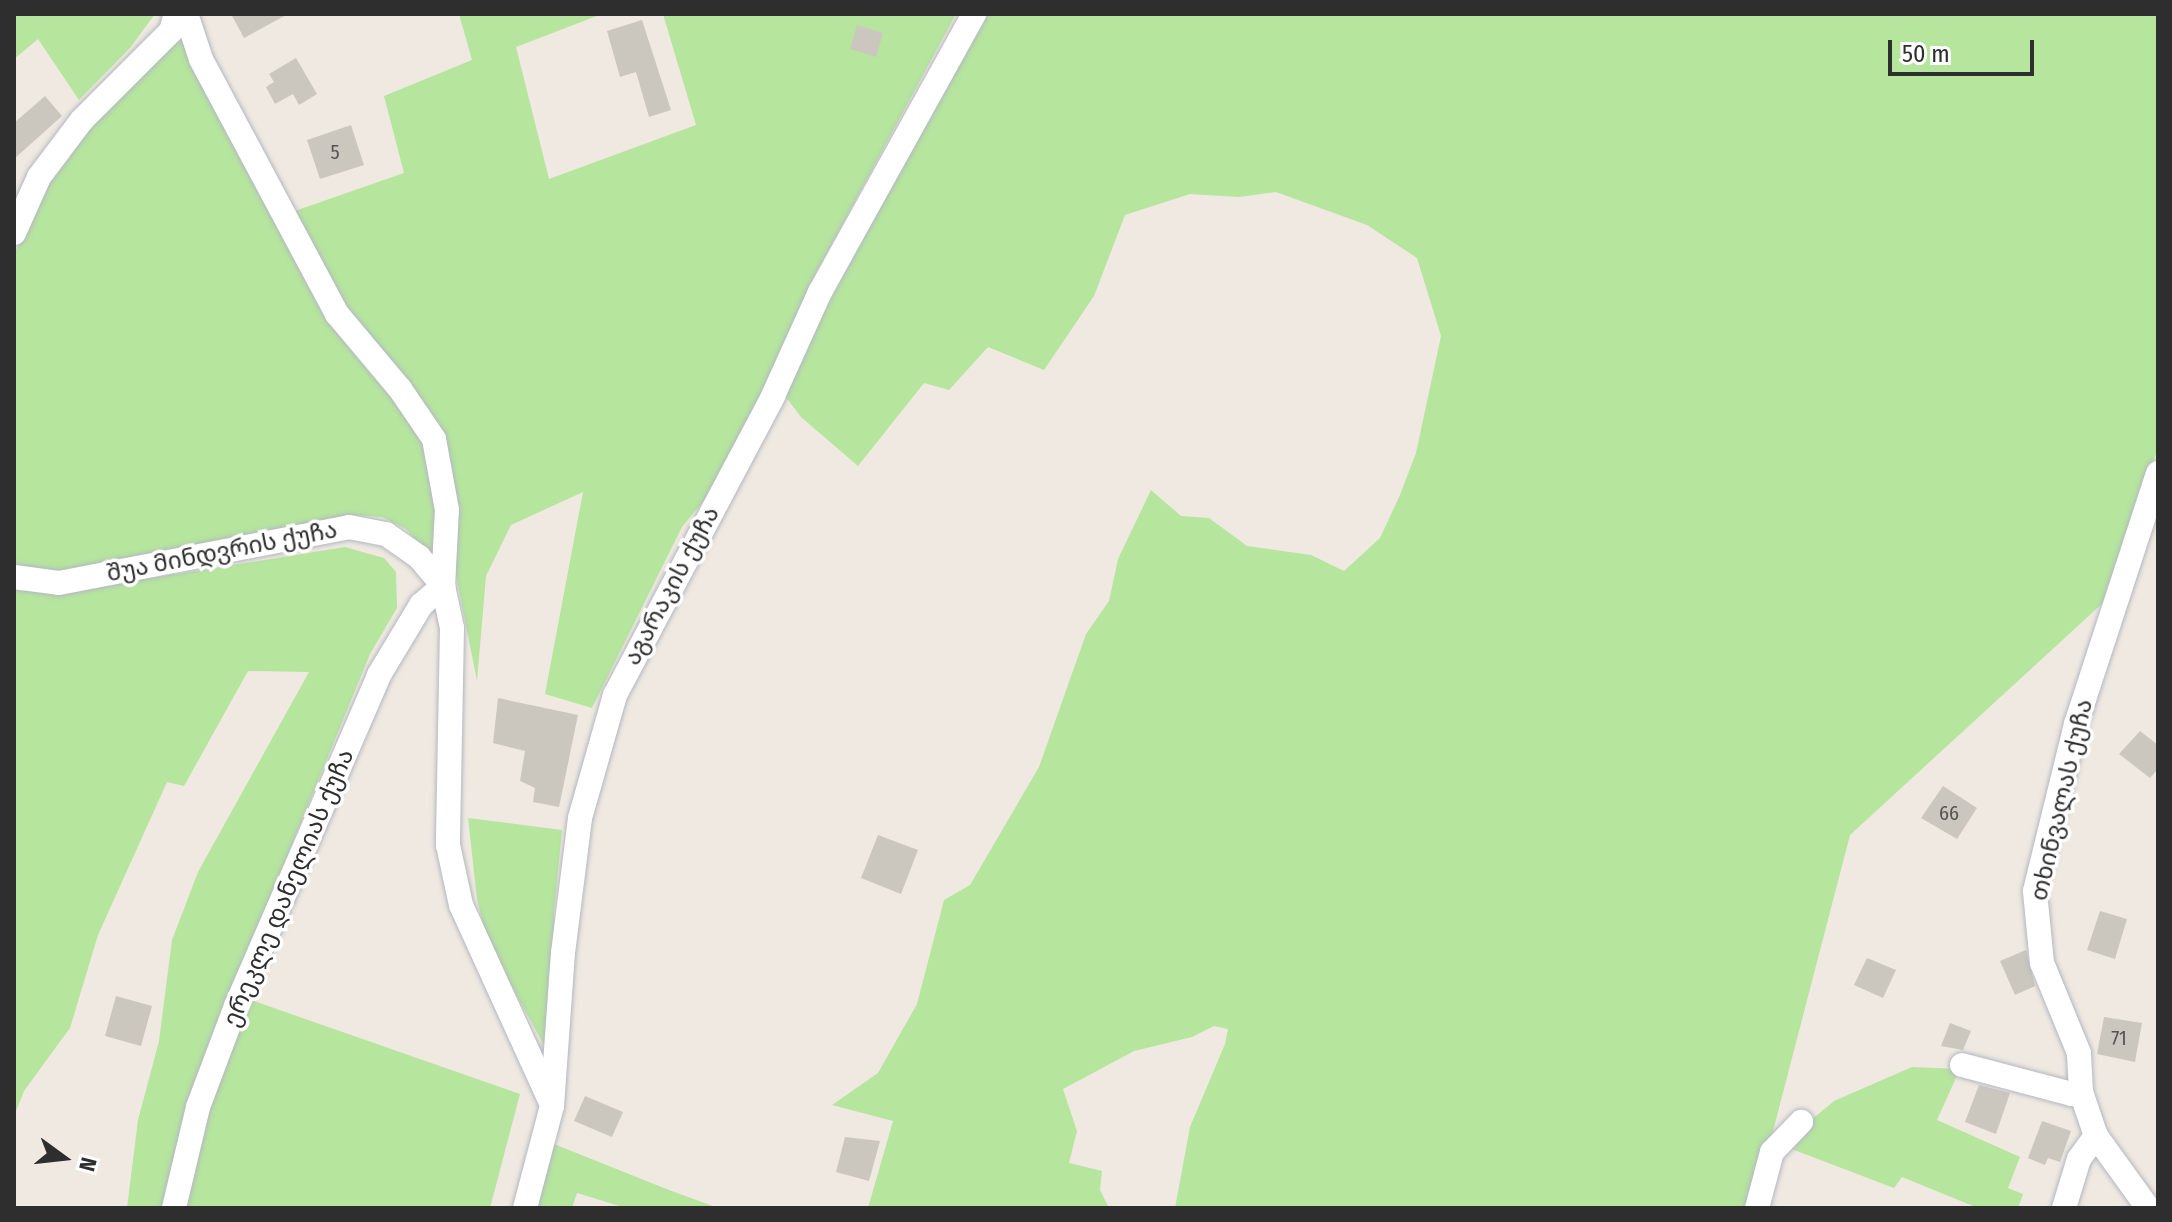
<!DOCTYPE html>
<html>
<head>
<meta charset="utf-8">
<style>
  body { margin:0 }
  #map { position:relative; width:2172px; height:1222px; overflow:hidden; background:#efe9e1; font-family:"Fira Sans Condensed","Noto Sans Georgian",sans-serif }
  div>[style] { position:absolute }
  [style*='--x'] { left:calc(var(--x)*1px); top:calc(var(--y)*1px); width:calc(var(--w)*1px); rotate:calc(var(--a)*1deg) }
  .green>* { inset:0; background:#b6e59e }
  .building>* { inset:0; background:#cbc7bf }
  .roads { filter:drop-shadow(0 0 2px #b4b7c1) drop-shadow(0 0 2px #b4b7c1) }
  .street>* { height:24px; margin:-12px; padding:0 12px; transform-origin:12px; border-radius:12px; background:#fff }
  span { translate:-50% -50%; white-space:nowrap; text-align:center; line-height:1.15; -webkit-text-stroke:7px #fff; paint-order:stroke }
  .number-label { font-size:20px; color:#555452 }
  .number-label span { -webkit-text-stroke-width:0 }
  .street-label { font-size:24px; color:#2e2e2e }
  .frame { position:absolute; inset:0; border:16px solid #2e2e2e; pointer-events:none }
  .north { position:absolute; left:24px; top:1118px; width:80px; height:80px; -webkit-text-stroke:6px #fff; paint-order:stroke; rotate:105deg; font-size:22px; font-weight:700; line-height:32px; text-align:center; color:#2e2e2e }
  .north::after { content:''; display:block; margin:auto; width:28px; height:36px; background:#2e2e2e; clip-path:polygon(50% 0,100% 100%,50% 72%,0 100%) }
  .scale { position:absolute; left:1888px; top:40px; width:146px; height:36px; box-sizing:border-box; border:4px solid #2e2e2e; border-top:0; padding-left:10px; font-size:24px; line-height:28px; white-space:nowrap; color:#2e2e2e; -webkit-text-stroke:6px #fff; paint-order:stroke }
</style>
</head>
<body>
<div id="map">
  <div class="green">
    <div style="clip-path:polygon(14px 14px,155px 14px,130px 48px,79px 100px,38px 39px,14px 59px)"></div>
    <div style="clip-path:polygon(459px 14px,602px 14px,516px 47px,549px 179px,696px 125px,663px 14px,956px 14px,813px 279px,738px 445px,715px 487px,682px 527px,592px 708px,545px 694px,583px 492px,511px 525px,486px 576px,477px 681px,456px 575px,445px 438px,429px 409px,353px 328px,289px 213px,404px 173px,384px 96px,472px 60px)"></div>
    <div style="clip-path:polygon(982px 14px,2158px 14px,2158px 448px,2105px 601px,1850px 835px,1753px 1208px,1175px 1208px,1190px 1127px,1225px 1044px,1228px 1029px,1214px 1026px,1192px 1037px,1134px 1051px,1063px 1089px,1077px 1131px,1069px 1163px,1102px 1171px,1100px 1190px,1109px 1208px,868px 1208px,893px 1121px,832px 1105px,878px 1073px,917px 1004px,944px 900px,970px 885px,1039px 767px,1086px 634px,1109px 601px,1118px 559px,1151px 490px,1181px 516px,1209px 518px,1247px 546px,1311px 555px,1344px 571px,1380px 538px,1400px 495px,1416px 453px,1441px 336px,1417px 258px,1367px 225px,1276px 192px,1239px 197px,1190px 194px,1125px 215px,1094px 296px,1044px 370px,988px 347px,949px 390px,924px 383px,858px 466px,801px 417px,782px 392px)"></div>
    <div style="clip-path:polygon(183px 40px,429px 447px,440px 566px,406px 529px,382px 517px,349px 515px,67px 573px,14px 565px,14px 254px,59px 159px,169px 47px)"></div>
    <div style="clip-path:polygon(345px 547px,384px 558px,396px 572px,397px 608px,370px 654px,229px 998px,166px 1208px,127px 1208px,138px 1120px,159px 1041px,172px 940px,198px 872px,309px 672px,248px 671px,184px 786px,167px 782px,98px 935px,70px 1028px,24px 1091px,14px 1116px,14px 590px,59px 593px)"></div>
    <div style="clip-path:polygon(468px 818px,562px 830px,554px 912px,552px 1027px,545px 1047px,488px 943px,477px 899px)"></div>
    <div style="clip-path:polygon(248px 999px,520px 1094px,490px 1208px,183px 1208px,195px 1154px)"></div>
    <div style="clip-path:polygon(1912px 1067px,1960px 1069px,1937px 1120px,2020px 1157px,2008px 1188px,2023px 1194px,2018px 1208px,1978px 1208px,1902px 1177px,1894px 1188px,1781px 1145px,1834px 1101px)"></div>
    <div style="clip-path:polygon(554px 1144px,669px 1190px,718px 1208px,626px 1208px,577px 1193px,572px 1208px,535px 1208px)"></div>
  </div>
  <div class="building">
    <div style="clip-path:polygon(231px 14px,288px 14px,244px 38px)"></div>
    <div style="clip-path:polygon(642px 20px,671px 110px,649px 117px,636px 72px,620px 77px,607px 31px)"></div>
    <div style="clip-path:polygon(857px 25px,883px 33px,876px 57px,850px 49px)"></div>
    <div style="clip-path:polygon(296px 58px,317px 94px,299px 105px,293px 94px,275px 104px,266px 87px,274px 82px,269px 74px)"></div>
    <div style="clip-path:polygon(45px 96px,62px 116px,14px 159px,14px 123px)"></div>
    <div style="clip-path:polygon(351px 125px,364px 165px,320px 179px,307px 140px)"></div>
    <div style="clip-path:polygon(498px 698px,578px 715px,559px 807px,533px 802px,535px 788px,520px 781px,525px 751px,493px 743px)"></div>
    <div style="clip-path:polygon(2140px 731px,2158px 745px,2158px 769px,2150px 778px,2119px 754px)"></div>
    <div style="clip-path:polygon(1943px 786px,1977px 808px,1957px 839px,1921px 818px)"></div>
    <div style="clip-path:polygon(878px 835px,918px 850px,901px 894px,861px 878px)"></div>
    <div style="clip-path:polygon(2100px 911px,2127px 919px,2115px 959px,2087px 950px)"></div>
    <div style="clip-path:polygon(2026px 950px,2035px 986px,2015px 995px,2000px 961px)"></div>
    <div style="clip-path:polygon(1867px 958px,1896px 970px,1883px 998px,1854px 985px)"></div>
    <div style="clip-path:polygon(116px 996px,152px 1006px,141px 1046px,105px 1036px)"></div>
    <div style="clip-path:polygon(2104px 1017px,2142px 1023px,2135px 1062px,2097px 1054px)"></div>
    <div style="clip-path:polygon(1950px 1023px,1971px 1031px,1963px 1050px,1941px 1046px)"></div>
    <div style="clip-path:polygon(1979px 1085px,2010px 1093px,1996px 1134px,1965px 1122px)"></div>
    <div style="clip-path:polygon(585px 1096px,623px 1112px,612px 1137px,574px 1121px)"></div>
    <div style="clip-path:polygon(2042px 1121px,2071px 1131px,2060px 1162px,2048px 1158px,2045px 1165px,2028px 1158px)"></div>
    <div style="clip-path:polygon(845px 1137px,880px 1141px,869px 1181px,836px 1172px)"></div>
  </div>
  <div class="roads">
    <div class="street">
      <div style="--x:14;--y:233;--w:61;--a:-65.9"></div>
      <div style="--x:39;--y:177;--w:71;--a:-53"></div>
      <div style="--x:82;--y:120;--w:126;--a:-45"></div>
      <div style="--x:171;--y:31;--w:18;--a:-74"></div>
      <div style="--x:14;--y:577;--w:45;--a:7.6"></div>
      <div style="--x:59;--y:583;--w:295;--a:-10.9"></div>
      <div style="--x:349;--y:527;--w:38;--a:11"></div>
      <div style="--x:386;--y:534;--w:40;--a:34.9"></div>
      <div style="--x:419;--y:557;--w:38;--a:50"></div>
      <div style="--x:443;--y:586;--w:43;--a:77.9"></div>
      <div style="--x:452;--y:628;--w:217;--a:91.1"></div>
      <div style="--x:448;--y:845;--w:61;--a:77.8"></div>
      <div style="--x:461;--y:905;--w:214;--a:65.5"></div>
      <div style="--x:1962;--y:1065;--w:114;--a:14.8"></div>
      <div style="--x:2072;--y:1094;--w:9;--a:-13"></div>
      <div style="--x:174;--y:1208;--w:104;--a:-76.6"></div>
      <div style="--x:198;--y:1107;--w:108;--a:-69.4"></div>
      <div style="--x:236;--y:1006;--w:361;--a:-66.6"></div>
      <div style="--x:379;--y:675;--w:82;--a:-59"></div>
      <div style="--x:421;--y:605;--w:29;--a:-41"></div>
      <div style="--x:443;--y:586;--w:76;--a:-87"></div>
      <div style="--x:447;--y:510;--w:72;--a:-100.4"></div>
      <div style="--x:434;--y:439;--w:60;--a:-124.2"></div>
      <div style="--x:400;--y:389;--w:98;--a:-130"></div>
      <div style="--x:337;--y:314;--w:289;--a:-118.1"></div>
      <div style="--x:201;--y:59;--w:47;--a:-108.4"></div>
      <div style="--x:525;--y:1208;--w:106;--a:-75.2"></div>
      <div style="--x:552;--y:1106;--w:153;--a:-85.9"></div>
      <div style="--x:563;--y:953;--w:136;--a:-82.8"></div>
      <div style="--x:580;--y:818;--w:128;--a:-74.1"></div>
      <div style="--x:615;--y:695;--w:338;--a:-62.1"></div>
      <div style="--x:773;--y:396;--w:114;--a:-65.7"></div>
      <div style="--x:820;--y:292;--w:318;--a:-61"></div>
      <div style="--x:1757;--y:1208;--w:58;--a:-75"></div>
      <div style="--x:1772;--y:1152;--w:42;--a:-46"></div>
      <div style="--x:2064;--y:1208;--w:51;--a:-73"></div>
      <div style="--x:2079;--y:1159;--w:29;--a:-54"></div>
      <div style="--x:2148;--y:1208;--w:89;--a:-125.8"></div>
      <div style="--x:2096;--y:1136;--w:46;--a:-108.8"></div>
      <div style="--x:2081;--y:1092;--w:39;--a:-93"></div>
      <div style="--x:2079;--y:1053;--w:97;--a:-112.3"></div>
      <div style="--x:2042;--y:963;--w:72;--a:-95.6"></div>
      <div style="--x:2035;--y:891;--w:172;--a:-76.2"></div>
      <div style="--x:2076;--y:724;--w:264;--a:-71.9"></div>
    </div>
  </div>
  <div class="number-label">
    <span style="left:335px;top:152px">5</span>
    <span style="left:1949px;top:813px">66</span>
    <span style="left:2119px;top:1038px">71</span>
  </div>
  <div class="street-label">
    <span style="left:222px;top:552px;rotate:-11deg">შუა მინდვრის ქუჩა</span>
    <span style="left:672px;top:586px;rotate:-62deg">აგარაკის ქუჩა</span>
    <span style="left:2062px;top:800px;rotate:-77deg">თხინვალას ქუჩა</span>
    <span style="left:289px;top:888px;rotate:-67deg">ერეკლე დანელიას ქუჩა</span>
  </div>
  <div class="frame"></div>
  <div class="north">N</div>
  <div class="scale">50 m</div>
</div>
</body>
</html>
